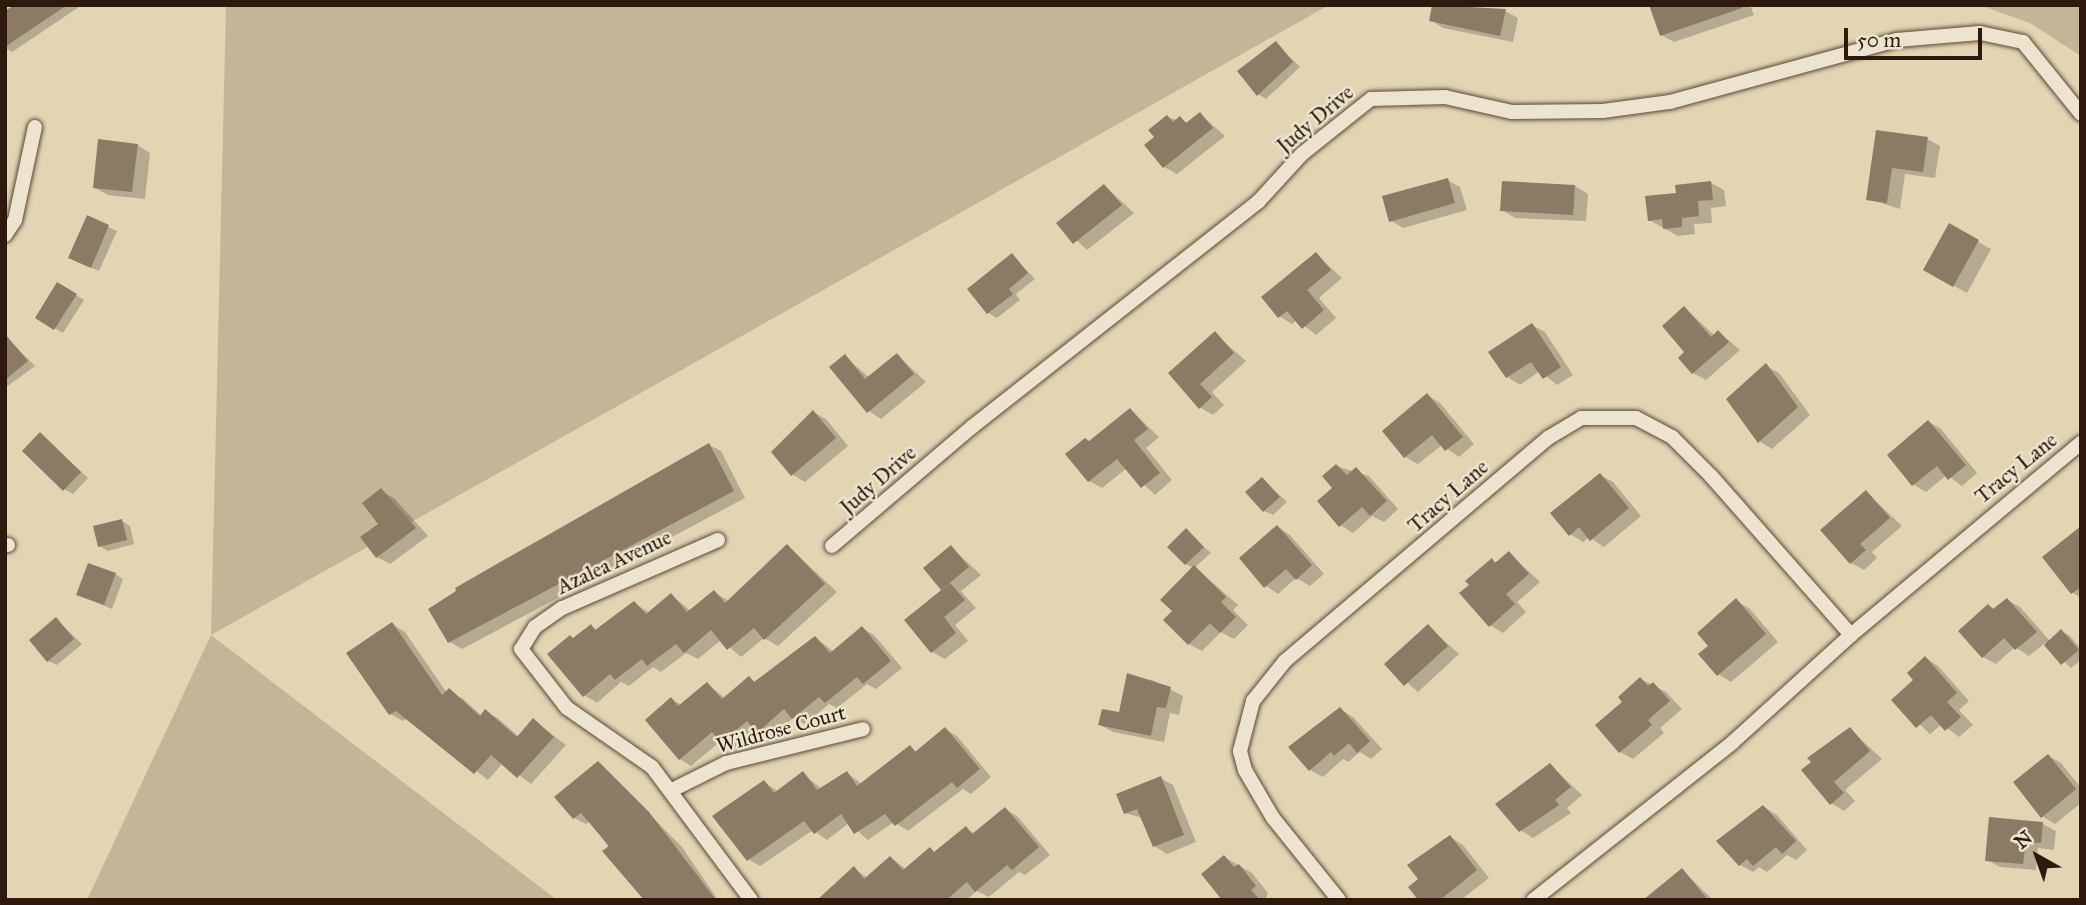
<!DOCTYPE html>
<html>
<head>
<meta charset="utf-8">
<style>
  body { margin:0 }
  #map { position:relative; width:2086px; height:905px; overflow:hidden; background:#e2d5b4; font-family:"IM FELL Great Primer",serif }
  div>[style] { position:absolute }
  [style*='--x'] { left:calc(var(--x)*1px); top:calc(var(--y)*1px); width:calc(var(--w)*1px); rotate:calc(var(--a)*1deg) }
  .green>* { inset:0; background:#c3b598 }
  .shadow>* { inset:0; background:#0003 }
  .building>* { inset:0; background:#8b7b64 }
  .roads { filter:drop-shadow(0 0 2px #5a4937) drop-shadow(0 0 2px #5a4937) }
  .street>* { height:14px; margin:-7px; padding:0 7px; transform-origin:7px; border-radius:7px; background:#ece4ce }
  span { translate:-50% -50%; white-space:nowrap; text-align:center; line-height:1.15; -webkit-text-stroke:5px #ece4ce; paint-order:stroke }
  .street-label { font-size:21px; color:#2d1a0d }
  .frame { position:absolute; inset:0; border:7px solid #2d1a0d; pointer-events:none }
  .north { position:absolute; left:2002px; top:821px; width:70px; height:70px; -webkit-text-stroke:5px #ece4ce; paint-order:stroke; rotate:320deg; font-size:19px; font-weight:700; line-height:28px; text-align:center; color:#2d1a0d }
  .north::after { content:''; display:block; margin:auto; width:24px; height:32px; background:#2d1a0d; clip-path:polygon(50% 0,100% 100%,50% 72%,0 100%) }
  .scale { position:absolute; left:1844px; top:28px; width:138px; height:32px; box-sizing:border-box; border:4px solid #2d1a0d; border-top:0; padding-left:9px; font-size:21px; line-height:24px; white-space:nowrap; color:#2d1a0d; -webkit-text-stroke:5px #ece4ce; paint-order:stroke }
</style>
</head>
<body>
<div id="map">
  <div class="green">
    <div style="clip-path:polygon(226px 5px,1329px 5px,211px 635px,557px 900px,87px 900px,211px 635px)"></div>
    <div style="clip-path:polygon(1979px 5px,2081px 5px,2081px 56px,2030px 23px)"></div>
  </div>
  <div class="shadow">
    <div style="clip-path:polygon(16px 5px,82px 5px,12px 52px,5px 48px,5px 13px)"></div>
    <div style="clip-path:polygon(1434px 5px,1505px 11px,1518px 18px,1513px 42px,1443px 28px,1431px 20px)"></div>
    <div style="clip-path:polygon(1651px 5px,1750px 5px,1754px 15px,1674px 42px,1661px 35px)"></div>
    <div style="clip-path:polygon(1276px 43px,1300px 67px,1266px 99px,1258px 94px)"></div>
    <div style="clip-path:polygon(1200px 114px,1225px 136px,1177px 174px,1164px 167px,1157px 137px,1167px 117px,1188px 123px)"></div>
    <div style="clip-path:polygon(1877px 132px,1927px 139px,1940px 146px,1935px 178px,1905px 174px,1900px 209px,1868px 199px)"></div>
    <div style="clip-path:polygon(137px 145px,150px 153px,145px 199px,108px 195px,95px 188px)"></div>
    <div style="clip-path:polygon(1447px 180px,1460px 187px,1467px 210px,1403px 228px,1390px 220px)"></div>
    <div style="clip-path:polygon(1711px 183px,1724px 190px,1726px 206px,1711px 208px,1712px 223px,1694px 224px,1695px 234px,1678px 236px,1649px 220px,1678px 195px)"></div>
    <div style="clip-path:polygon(1105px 186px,1134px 213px,1087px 250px,1058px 223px)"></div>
    <div style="clip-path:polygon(1575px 186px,1588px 194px,1586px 221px,1515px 218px,1502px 210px)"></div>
    <div style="clip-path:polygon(88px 218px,117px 231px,99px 271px,78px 262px)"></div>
    <div style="clip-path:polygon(1949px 226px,1991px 249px,1967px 293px,1925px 270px)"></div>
    <div style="clip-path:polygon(1316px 254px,1342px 278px,1319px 298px,1336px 318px,1316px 335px,1297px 320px,1292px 324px,1279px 316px)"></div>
    <div style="clip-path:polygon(1012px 255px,1035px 279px,1016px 294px,1020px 300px,997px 318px,988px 313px)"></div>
    <div style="clip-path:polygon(58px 284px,84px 300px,63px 333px,37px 318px)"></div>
    <div style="clip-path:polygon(1685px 308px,1715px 336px,1719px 332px,1740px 350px,1706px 380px,1693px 373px)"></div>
    <div style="clip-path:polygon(1532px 325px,1545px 332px,1573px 375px,1557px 385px,1540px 371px,1520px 385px,1507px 377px)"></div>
    <div style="clip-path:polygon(1215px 334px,1246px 361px,1212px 392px,1224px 405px,1213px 415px,1201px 408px,1170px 373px)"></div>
    <div style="clip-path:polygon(9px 340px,35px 366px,5px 388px,5px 343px)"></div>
    <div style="clip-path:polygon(897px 355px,926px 382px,881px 419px,869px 411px,845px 357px,870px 378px)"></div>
    <div style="clip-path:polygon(1766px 366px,1779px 373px,1810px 415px,1772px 449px,1759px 441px)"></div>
    <div style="clip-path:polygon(1427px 395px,1440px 403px,1474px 444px,1459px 457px,1442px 445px,1418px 464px,1405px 457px,1384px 431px)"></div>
    <div style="clip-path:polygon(1131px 410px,1159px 437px,1146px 448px,1172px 480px,1155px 495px,1127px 468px,1102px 488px,1089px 481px,1090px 442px)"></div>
    <div style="clip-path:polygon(813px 412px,826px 419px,848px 446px,805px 482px,792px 474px)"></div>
    <div style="clip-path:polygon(1929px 422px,1941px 429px,1977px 473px,1962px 486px,1947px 475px,1926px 492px,1914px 485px)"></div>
    <div style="clip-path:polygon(40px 434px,88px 478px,73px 494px,64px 489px)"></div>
    <div style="clip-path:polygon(709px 445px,721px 451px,745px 498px,462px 649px,450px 642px,430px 609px,495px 565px)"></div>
    <div style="clip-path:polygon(1336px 466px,1369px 476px,1398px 509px,1384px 522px,1372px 516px,1353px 533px,1340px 525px)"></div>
    <div style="clip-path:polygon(1600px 475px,1613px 482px,1641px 516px,1604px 547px,1589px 537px,1583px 542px,1570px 534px)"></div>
    <div style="clip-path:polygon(1262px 479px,1287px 502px,1273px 515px,1264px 511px)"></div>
    <div style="clip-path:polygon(381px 491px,394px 498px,428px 536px,390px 564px,377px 557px)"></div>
    <div style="clip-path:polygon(1866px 492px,1902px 526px,1872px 552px,1877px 558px,1864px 570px,1851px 563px)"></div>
    <div style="clip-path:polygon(122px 521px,130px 526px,134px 544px,108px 551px,99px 546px)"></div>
    <div style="clip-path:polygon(1278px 527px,1290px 535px,1324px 574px,1310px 586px,1296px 578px,1278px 594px,1266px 586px)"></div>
    <div style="clip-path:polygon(2081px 528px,2081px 598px,2073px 593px)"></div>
    <div style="clip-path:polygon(1186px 531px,1211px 553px,1195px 567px,1238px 605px,1233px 610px,1248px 625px,1234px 639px,1221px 632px,1202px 651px,1189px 644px,1174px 611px,1193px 568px,1186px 564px)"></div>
    <div style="clip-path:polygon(788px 546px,837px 592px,778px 646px,764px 638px,741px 657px,721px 640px,698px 659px,686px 653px,661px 672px,653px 667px,629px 686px,621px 682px,597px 703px,584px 695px,575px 639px,591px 626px,597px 630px,634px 603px,650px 613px,671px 595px,691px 611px,714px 592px,729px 601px)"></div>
    <div style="clip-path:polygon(951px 547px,981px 575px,961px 591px,976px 608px,955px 625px,968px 641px,945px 659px,932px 652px)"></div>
    <div style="clip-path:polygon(1509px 553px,1540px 582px,1517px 602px,1526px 612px,1503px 633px,1490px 625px,1492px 560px,1497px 563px)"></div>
    <div style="clip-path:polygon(115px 574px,123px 579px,112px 609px,79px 595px)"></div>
    <div style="clip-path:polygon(2007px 600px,2020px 607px,2050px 641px,2061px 631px,2070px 636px,2081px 649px,2081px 660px,2071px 668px,2045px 643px,2029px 656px,2015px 647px,1996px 664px,1983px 657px,1989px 606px,1996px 610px)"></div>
    <div style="clip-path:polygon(1736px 601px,1749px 608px,1778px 642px,1731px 682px,1718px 674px,1710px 646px)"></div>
    <div style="clip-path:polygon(56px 619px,82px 644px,57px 665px,48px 661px)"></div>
    <div style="clip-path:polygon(392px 624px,405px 632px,447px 693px,462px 698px,482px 716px,486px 712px,499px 719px,519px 737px,533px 720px,566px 745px,531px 784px,503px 763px,488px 780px,408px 718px,403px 721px,390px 714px)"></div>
    <div style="clip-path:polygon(1428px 626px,1459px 654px,1418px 692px,1387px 665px)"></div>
    <div style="clip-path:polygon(862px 628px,874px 635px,902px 668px,876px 689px,867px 684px,837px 708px,829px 704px,805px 724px,793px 718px,769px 738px,756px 729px,734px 748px,721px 741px,691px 766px,680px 759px,672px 700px,682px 705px,707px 684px,725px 698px,749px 678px,757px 683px,816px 638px,834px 652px)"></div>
    <div style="clip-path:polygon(1926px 658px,1938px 666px,1969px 701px,1959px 710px,1973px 725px,1959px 737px,1942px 724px,1930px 734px,1894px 700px,1916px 681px)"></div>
    <div style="clip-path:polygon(1128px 676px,1152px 680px,1183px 696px,1179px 715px,1170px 713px,1164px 742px,1113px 732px,1100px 725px,1121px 714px)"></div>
    <div style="clip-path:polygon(1641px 679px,1666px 692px,1682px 709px,1660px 728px,1664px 733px,1633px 759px,1620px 752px,1624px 702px)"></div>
    <div style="clip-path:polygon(1340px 709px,1353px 717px,1382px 749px,1371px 759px,1360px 752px,1348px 762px,1343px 759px,1323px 777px,1310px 770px)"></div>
    <div style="clip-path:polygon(945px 729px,957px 736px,991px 777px,971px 794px,963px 789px,908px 831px,894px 822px,868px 840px,849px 823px,827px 840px,813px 830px,760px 866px,748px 859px,764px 782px,779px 792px,803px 774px,822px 789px,847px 773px,862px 784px,910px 747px,918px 752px)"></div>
    <div style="clip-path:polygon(1850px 729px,1882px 759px,1845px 790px,1855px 801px,1844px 811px,1831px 803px,1803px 771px)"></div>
    <div style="clip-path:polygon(2048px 756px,2061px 763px,2081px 788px,2081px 803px,2055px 824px,2042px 816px)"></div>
    <div style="clip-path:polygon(598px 763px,682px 847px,718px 900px,646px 900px,590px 821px,586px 824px,574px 818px,557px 797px)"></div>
    <div style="clip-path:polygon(1550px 765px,1582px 795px,1567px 808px,1571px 813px,1533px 838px,1520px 830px)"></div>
    <div style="clip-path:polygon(1160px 778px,1173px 785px,1196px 842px,1167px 854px,1154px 846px,1143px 818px,1125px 813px)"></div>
    <div style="clip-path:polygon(1764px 807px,1777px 815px,1807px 850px,1796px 860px,1787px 855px,1767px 872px,1759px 867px,1753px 872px,1740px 865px)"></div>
    <div style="clip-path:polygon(1005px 809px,1017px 816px,1050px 855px,1025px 875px,1019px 872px,989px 897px,977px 891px,966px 900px,818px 900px,854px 869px,868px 878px,891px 858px,906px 869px,930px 849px,936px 853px,966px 828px,975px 834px)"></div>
    <div style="clip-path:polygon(1990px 819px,2043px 824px,2056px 831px,2054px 850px,2038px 848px,2036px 870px,2000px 867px,1987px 860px)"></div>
    <div style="clip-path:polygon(1450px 837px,1463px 845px,1489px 878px,1461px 900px,1421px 900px,1421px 879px)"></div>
    <div style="clip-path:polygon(1224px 857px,1252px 873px,1268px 893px,1265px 900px,1224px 900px)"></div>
    <div style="clip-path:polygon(1682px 870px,1713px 900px,1646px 900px)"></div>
  </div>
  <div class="building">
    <div style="clip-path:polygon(14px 5px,67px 5px,5px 47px,5px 11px)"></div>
    <div style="clip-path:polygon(1432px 5px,1506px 9px,1500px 36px,1429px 21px)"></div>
    <div style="clip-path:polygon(1649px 5px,1741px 5px,1742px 8px,1660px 36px)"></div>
    <div style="clip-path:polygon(1276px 41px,1293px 62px,1257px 96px,1237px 71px)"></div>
    <div style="clip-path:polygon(1200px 112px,1213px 128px,1163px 168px,1144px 145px,1154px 137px,1148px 130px,1167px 115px,1173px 122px,1180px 116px,1186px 123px)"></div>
    <div style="clip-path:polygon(1876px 130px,1928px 137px,1923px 172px,1892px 168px,1887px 203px,1866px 200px)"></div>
    <div style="clip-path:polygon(98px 139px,138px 144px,132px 192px,93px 188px)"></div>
    <div style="clip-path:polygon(1448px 178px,1455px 203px,1389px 222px,1382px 196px)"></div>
    <div style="clip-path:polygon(1502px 181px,1575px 185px,1573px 215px,1500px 211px)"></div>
    <div style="clip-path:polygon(1711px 181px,1713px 200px,1698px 201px,1699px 216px,1682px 218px,1682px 227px,1663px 229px,1662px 219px,1648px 221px,1645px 196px,1676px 193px,1675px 185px)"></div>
    <div style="clip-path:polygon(1104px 184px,1122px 205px,1073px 244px,1056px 223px)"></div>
    <div style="clip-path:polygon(87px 215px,109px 225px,91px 268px,68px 258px)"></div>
    <div style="clip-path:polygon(1949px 223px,1979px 240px,1953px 287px,1923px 270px)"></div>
    <div style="clip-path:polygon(1316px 252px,1331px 270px,1307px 290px,1324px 310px,1302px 329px,1287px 311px,1278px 318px,1261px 297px)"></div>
    <div style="clip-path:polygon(1012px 253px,1028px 273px,1009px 289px,1013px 294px,987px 314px,967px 289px)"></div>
    <div style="clip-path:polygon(57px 282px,77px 294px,54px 330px,35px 318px)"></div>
    <div style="clip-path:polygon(1684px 306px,1711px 337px,1718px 330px,1729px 342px,1692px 374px,1678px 358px,1684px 352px,1662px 326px)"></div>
    <div style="clip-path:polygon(1532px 323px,1561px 367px,1543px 379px,1531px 362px,1506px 378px,1488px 352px)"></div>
    <div style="clip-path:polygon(1215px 331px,1234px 353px,1200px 384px,1212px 397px,1199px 409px,1168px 373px)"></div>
    <div style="clip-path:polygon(5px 334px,28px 361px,5px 380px)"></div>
    <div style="clip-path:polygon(897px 353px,914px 374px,867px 413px,829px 367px,845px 354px,865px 379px)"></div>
    <div style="clip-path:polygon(1766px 363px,1798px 407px,1758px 443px,1726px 399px)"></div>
    <div style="clip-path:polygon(1427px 393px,1463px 437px,1445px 451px,1432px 435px,1404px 458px,1382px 431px)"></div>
    <div style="clip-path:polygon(1130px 408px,1148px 429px,1134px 440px,1160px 473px,1141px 488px,1117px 459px,1088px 482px,1065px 454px,1085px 438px,1089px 441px)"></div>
    <div style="clip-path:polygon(813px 410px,836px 438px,791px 476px,771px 452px)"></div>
    <div style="clip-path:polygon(1928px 420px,1966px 465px,1948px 480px,1937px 466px,1912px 486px,1887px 455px)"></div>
    <div style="clip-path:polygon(40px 432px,81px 472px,63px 491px,22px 451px)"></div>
    <div style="clip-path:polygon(709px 443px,734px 491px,448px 643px,428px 609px,456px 591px,455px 588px)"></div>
    <div style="clip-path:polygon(1336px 464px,1347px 475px,1356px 467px,1387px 501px,1370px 516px,1362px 507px,1339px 527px,1317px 501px,1332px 488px,1322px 476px)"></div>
    <div style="clip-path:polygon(1600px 473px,1629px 508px,1590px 541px,1579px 527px,1569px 536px,1550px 513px)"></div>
    <div style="clip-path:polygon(1262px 477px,1280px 497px,1263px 512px,1245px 492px)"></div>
    <div style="clip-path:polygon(381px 488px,416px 528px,376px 558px,360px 537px,378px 524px,362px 503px)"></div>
    <div style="clip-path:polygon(1866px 490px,1890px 518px,1860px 544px,1866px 550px,1850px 564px,1820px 530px)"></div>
    <div style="clip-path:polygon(122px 519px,127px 540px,98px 547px,93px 526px)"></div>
    <div style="clip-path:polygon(1277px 525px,1312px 565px,1296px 580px,1286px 569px,1264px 588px,1239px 558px)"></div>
    <div style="clip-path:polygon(2081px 526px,2081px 587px,2071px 594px,2042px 557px)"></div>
    <div style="clip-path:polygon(1186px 528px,1204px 547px,1185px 565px,1167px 547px)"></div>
    <div style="clip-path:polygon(787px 544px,825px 584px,764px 640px,754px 628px,727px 650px,711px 630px,684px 653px,676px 644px,647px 666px,642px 659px,615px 680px,610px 674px,583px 697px,547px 654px,570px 635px,573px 638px,591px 624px,595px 630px,634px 601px,646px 614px,671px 593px,687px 612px,714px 590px,725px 603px)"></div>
    <div style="clip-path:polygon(951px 545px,969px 567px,941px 590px,923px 568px)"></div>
    <div style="clip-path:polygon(1509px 551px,1529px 574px,1506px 594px,1515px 604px,1489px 627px,1459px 593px,1469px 585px,1465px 581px,1492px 558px,1495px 563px)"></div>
    <div style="clip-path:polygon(88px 563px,116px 573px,104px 605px,76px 595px)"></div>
    <div style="clip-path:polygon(1194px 565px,1226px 597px,1221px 602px,1236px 617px,1220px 633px,1210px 623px,1188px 645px,1163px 620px,1172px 611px,1160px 600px)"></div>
    <div style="clip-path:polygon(950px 583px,965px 600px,944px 617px,956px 633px,931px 653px,904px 620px)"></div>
    <div style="clip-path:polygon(1736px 598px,1766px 634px,1717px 676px,1698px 654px,1708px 646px,1697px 633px)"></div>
    <div style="clip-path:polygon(2007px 598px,2037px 632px,2015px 650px,2004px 638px,1982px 658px,1958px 631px,1988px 604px,1993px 609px)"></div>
    <div style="clip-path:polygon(56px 617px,74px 639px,47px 662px,29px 640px)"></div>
    <div style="clip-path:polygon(392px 622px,442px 695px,449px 688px,480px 716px,485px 709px,517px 737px,533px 718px,554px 737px,517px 778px,491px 755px,474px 774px,396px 711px,389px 715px,346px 653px)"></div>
    <div style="clip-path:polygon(1428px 624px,1448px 646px,1404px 686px,1384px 664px)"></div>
    <div style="clip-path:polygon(862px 626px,891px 661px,863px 684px,857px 677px,825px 703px,819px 697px,792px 719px,784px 709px,757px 733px,747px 721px,721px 743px,712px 732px,679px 760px,645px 720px,671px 697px,678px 706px,707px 682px,722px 699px,749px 676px,754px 682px,815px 636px,830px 653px)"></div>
    <div style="clip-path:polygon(2061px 629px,2079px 650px,2061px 665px,2044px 645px)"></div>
    <div style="clip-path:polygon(1925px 656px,1957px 693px,1947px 702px,1961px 717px,1945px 731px,1931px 715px,1916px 728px,1891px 700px,1913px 680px,1907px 673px)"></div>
    <div style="clip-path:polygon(1127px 673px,1171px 687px,1166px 708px,1157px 707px,1151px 736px,1098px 725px,1102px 709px,1119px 712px)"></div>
    <div style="clip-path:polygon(1640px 677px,1648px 686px,1653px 682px,1670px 701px,1648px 720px,1652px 725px,1619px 753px,1595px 725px,1622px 702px,1618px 697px)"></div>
    <div style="clip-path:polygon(1340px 707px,1370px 741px,1357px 753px,1349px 743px,1334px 756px,1331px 752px,1309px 771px,1288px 747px)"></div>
    <div style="clip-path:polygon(945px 727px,980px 769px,957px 788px,952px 782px,895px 826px,885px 814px,854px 834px,841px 814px,814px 834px,804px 821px,747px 861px,712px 816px,764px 780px,774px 793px,803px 771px,817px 790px,847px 771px,857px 786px,910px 745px,915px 752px)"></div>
    <div style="clip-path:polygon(1850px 727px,1870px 751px,1834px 782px,1844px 793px,1830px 805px,1801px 770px,1811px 762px,1807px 758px)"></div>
    <div style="clip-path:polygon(2048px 754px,2076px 789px,2041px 818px,2013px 782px)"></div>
    <div style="clip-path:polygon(598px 761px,649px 812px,716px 900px,644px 900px,602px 851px,609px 846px,581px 813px,573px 819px,554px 797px)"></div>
    <div style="clip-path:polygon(1550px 763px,1571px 787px,1555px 800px,1559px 805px,1519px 832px,1495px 804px)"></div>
    <div style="clip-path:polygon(1161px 776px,1184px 835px,1153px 847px,1137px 809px,1124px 814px,1116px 794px)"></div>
    <div style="clip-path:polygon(1763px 805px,1796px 841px,1782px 854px,1776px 847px,1753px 866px,1747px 859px,1739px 866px,1716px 841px)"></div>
    <div style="clip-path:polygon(1005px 807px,1039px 847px,1012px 870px,1007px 865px,975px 892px,967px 882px,946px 900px,817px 900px,854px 866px,864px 879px,890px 856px,903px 870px,930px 847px,934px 852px,966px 826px,972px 834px)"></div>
    <div style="clip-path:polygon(1989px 817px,2043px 822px,2041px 843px,2026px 842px,2023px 864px,1985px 861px)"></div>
    <div style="clip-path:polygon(1450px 835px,1477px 870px,1440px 900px,1418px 900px,1408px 887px,1418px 879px,1407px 865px)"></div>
    <div style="clip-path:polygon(1224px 855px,1234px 867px,1239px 864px,1256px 886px,1251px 890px,1260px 900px,1222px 900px,1201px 874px)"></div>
    <div style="clip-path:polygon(1682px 868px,1708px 900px,1643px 900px)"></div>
  </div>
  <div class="roads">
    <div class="street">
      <div style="--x:5;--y:235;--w:18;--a:-56"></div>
      <div style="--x:15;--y:220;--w:95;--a:-77.9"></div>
      <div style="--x:718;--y:540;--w:170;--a:156.4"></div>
      <div style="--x:562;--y:608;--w:33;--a:145"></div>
      <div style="--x:535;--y:627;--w:26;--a:122"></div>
      <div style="--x:521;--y:649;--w:75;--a:52.1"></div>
      <div style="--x:567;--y:708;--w:103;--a:34.8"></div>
      <div style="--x:652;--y:767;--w:166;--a:53.3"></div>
      <div style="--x:5;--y:545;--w:3;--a:0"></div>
      <div style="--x:832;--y:546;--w:184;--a:-40.4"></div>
      <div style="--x:972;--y:427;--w:364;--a:-38.2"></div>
      <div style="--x:1258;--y:202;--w:65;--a:-47.5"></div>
      <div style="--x:1302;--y:154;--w:88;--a:-38.6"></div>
      <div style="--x:1371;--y:99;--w:74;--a:-1.5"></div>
      <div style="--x:1445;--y:97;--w:69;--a:12.6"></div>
      <div style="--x:1512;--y:112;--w:91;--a:-0.6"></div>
      <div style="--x:1603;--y:111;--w:68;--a:-7.7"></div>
      <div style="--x:1670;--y:102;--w:235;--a:-15.3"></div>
      <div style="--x:1897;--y:40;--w:83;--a:-4.8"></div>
      <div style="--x:1980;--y:33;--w:44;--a:11.8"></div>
      <div style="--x:2023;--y:42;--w:92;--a:51.1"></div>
      <div style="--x:1851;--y:635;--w:300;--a:-39.9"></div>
      <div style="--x:672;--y:790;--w:60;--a:-26.6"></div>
      <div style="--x:726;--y:763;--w:141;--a:-13.9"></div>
      <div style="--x:1339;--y:900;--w:105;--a:-128.8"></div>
      <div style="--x:1273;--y:818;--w:56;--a:-120.3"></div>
      <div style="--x:1245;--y:770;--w:20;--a:-105"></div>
      <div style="--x:1240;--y:751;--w:52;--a:-75.4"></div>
      <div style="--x:1253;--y:701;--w:51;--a:-51.3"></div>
      <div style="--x:1285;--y:661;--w:345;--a:-40.3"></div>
      <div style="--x:1548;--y:438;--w:39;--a:-31"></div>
      <div style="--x:1581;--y:418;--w:55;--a:0"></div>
      <div style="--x:1636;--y:418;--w:41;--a:27.8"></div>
      <div style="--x:1672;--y:437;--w:55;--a:45"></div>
      <div style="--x:1711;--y:476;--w:212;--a:48.6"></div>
      <div style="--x:1851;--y:635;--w:161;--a:137.8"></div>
      <div style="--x:1732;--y:743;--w:253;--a:141.7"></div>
    </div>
  </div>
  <div class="street-label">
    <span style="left:1315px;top:119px;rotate:-40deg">Judy Drive</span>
    <span style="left:2016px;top:468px;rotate:-39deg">Tracy Lane</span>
    <span style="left:878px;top:480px;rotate:-41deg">Judy Drive</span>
    <span style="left:1448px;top:496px;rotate:-41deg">Tracy Lane</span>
    <span style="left:614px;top:562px;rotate:-25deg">Azalea Avenue</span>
    <span style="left:781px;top:729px;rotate:-15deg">Wildrose Court</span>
  </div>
  <div class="frame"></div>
  <div class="north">N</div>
  <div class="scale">50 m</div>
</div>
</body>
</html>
